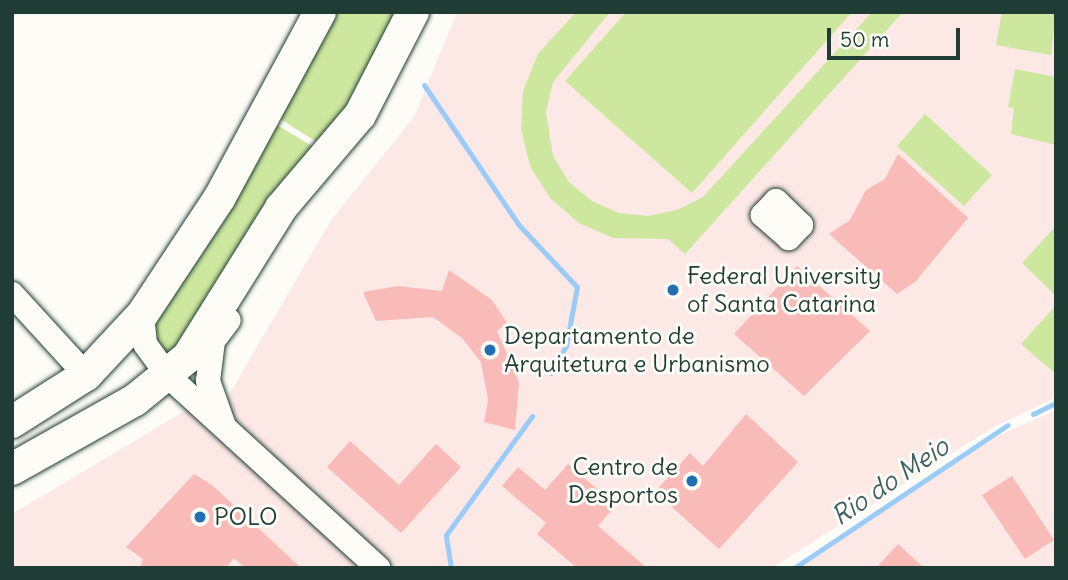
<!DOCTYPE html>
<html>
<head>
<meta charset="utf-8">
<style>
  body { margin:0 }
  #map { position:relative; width:1068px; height:580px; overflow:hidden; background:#fdfcf7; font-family:Delius,sans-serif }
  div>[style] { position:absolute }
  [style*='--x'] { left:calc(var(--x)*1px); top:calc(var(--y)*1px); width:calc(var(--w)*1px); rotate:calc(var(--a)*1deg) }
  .built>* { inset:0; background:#fce8e4 }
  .green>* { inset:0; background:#cde79e }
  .stream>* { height:5px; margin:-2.5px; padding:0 2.5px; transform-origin:2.5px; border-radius:2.5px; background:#9bccf8 }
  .building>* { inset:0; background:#f8bbb8 }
  .roads { filter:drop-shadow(0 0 2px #1f3d34) drop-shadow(0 0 2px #1f3d34) }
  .minor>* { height:24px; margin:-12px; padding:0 12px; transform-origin:12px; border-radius:12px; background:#fdfcf7 }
  .major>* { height:32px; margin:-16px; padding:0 16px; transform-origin:16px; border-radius:16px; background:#fdfcf7 }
  .dots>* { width:19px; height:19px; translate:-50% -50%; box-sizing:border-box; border:4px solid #fdfcf7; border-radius:50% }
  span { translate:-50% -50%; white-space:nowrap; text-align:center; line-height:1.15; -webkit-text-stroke:6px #fdfcf7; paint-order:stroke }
  .poi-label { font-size:24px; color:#1f3d34 }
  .left { translate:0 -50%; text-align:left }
  .right { translate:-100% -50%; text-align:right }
  .water-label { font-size:26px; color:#3e6165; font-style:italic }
  .frame { position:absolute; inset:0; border:14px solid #1f3d34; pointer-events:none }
  .scale { position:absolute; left:827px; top:28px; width:133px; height:32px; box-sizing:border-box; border:4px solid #1f3d34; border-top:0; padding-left:9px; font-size:21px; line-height:24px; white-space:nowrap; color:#1f3d34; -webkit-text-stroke:5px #fdfcf7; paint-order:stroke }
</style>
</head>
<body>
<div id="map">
  <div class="built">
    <div style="clip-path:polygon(457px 12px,1056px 12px,1056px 397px,990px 429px,772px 568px,388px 568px,220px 410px,332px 219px,414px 117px)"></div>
    <div style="clip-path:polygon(188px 409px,363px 568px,12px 568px,12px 514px)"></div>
    <div style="clip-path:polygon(1056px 410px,1056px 568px,793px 568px,995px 437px)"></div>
  </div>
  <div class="green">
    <div style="clip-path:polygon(328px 12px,406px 12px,328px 149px,269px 112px)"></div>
    <div style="clip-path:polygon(576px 12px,610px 12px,553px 82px,546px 112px,553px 156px,569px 182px,592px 201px,619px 213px,648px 216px,677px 210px,703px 197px,872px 12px,903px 12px,685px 254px,668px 239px,613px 238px,579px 223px,550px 198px,530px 166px,521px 129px,523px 91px,538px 54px)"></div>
    <div style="clip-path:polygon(626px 12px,852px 12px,692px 193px,565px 81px)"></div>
    <div style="clip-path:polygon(1002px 12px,1056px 12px,1051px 55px,996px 45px)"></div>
    <div style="clip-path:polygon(1015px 69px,1056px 77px,1056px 145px,1011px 134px,1014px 108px,1008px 107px)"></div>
    <div style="clip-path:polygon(925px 114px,992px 175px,964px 206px,897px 146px)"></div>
    <div style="clip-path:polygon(267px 119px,322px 152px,165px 365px,149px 338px,163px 291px)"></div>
    <div style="clip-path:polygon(1056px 226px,1056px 292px,1054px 294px,1022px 263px)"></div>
    <div style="clip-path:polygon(1056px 305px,1056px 374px,1021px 344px)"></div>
  </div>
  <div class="stream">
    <div style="--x:424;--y:85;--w:168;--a:55.9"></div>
    <div style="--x:518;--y:224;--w:86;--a:46.9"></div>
    <div style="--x:577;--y:287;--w:60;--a:100.6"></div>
    <div style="--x:566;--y:346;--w:31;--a:119"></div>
    <div style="--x:1033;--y:414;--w:25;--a:-26"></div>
    <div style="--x:451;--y:568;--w:33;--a:-99"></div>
    <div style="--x:446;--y:535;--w:147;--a:-54.1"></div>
    <div style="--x:794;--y:568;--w:257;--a:-33.8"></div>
  </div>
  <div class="building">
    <div style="clip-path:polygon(898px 154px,968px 218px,915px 282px,897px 294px,829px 234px,850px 220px,866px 190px,885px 179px)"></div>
    <div style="clip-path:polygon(797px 266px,870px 331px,804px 396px,734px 334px)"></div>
    <div style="clip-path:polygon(449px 270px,492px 300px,507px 323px,497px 331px,519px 382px,515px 430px,484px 422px,488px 400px,481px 362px,462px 338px,433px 317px,376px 321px,363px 292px,398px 286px,442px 291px)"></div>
    <div style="clip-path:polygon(746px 414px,798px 462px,719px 549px,655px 492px,690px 453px,703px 466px)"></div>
    <div style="clip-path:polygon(350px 441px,399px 485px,436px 444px,461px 467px,401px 533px,327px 467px)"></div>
    <div style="clip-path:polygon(568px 464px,616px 505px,598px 526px,647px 568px,577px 568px,537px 534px,546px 523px,502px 486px,518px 467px,545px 490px)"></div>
    <div style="clip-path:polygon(194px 474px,212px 485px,301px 568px,245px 568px,234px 558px,226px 568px,140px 568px,143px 559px,126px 547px)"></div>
    <div style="clip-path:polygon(1012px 476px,1054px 540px,1025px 559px,982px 495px)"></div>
    <div style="clip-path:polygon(898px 544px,924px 568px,876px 568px)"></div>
  </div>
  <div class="roads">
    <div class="minor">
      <div style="--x:776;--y:201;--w:35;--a:44"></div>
      <div style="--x:801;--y:225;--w:18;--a:133"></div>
      <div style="--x:789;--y:238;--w:35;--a:-139"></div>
      <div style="--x:763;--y:215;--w:19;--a:-47"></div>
      <div style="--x:12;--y:294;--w:110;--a:47.6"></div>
      <div style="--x:142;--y:315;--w:29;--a:84"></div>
      <div style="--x:145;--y:344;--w:39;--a:54"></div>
      <div style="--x:168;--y:376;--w:285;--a:42.4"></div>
      <div style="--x:224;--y:426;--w:48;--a:-109.6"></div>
      <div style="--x:208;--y:381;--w:40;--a:-82.9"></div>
      <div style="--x:213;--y:341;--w:26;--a:-53"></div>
    </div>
    <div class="major">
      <div style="--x:12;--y:422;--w:88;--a:-32.4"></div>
      <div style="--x:86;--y:375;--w:82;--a:-47"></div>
      <div style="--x:142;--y:315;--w:141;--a:-56.5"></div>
      <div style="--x:220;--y:197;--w:210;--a:-61.6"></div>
      <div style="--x:12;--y:469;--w:141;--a:-29.3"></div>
      <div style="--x:135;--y:400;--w:68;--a:-39.1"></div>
      <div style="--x:188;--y:357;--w:176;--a:-58"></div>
      <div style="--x:281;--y:208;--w:122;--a:-49.7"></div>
      <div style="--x:360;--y:115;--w:116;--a:-62.8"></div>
    </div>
  </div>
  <div class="dots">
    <div style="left:673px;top:290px;background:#1f6fb2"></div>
    <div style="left:490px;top:350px;background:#1f6fb2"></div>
    <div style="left:692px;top:481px;background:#1f6fb2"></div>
    <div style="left:200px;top:517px;background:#1f6fb2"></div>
  </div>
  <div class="poi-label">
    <span class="left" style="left:687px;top:290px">Federal University<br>of Santa Catarina</span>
    <span class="left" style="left:504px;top:350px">Departamento de<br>Arquitetura e Urbanismo</span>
    <span class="right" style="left:678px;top:481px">Centro de<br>Desportos</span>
    <span class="left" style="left:214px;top:517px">POLO</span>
  </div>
  <div class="water-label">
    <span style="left:890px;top:481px;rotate:-34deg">Rio do Meio</span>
  </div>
  <div class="frame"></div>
  <div class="scale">50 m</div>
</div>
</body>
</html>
